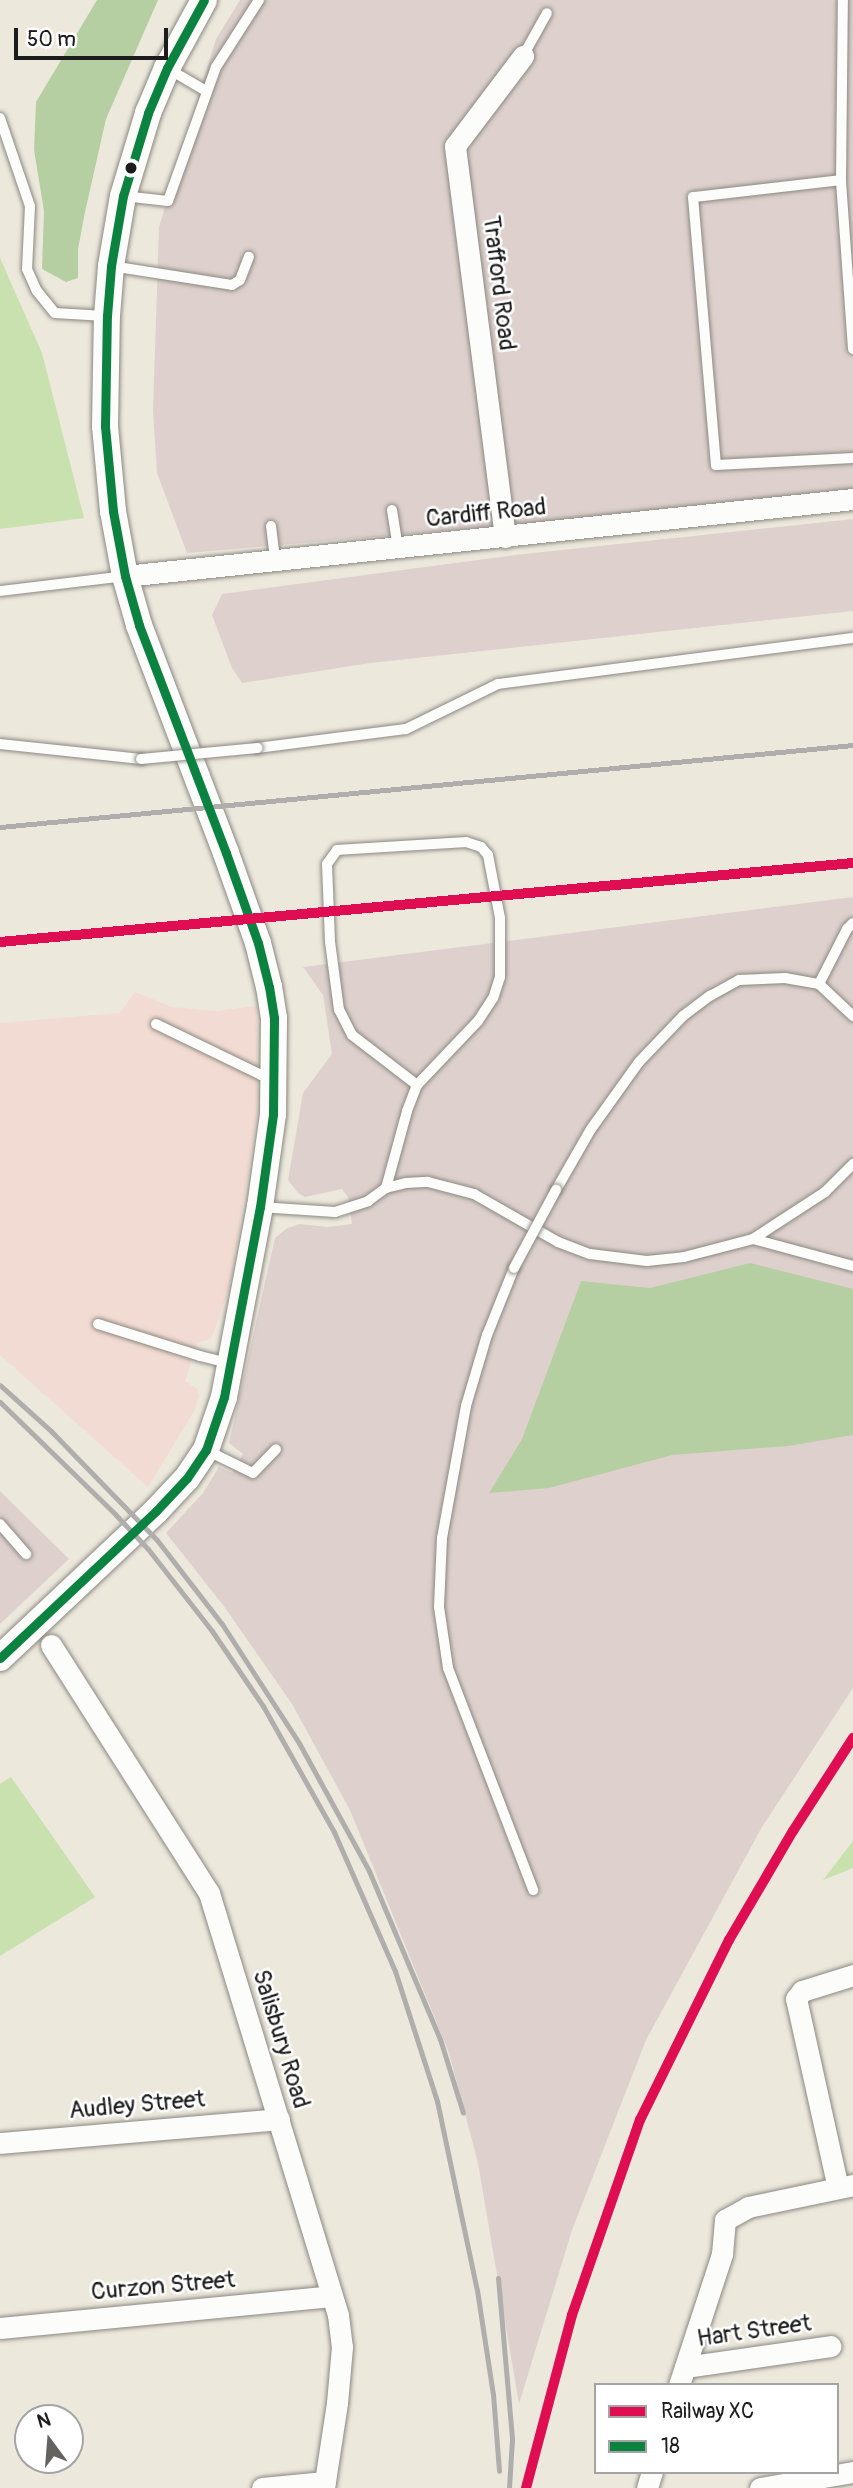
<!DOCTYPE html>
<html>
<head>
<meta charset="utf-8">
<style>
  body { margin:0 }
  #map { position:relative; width:853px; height:2488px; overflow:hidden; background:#ece8dc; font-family:Pangolin,sans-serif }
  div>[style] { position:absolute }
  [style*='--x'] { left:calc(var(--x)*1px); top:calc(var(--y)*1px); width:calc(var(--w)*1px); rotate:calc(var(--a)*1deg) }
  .built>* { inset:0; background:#f2dbd2 }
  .industrial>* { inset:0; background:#ded1cd }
  .green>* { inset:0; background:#c8e1ae }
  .forest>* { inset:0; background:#b5cfa3 }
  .roads { filter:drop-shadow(0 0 2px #8b8882) drop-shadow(0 0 2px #8b8882) }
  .service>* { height:10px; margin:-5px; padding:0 5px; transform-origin:5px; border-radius:5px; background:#fcfcfa }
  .minor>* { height:21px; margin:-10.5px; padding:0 10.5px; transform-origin:10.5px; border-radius:10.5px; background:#fcfcfa }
  .tertiary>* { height:26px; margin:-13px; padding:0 13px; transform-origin:13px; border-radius:13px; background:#fcfcfa }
  .rail>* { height:5px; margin:-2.5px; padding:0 2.5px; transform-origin:2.5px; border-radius:2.5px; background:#afaeac }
  .bridges { filter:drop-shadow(0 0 2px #8b8882) drop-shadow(0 0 2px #8b8882) }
  .service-bridge>* { height:10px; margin:-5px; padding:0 5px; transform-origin:5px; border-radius:5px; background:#fcfcfa }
  .bus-1>* { height:9px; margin:-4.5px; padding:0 4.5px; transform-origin:4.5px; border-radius:4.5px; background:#0c8241 }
  .rail-1>* { height:10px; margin:-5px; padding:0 5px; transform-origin:5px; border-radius:5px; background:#df0d52 }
  .dots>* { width:19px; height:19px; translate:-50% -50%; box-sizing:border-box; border:4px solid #fff; border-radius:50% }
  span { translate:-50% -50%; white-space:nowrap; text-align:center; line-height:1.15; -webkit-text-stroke:5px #fff; paint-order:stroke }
  .street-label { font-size:24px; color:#1c1c1c }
  .legend { position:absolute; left:594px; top:2383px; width:245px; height:91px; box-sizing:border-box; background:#fff; border:2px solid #a4a4a4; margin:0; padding:9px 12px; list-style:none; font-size:21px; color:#1c1c1c }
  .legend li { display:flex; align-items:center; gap:14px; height:35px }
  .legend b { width:35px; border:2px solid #a4a4a4 }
  .north { position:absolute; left:14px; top:2404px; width:70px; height:70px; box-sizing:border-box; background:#fff; border:2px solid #a4a4a4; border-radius:50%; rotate:344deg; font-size:19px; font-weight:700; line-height:28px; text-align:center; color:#1c1c1c }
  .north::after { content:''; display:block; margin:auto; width:24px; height:32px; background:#65635f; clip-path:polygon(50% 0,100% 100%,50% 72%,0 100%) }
  .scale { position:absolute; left:14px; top:28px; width:154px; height:32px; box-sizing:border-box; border:4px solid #1c1c1c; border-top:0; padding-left:9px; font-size:21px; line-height:24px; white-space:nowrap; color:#1c1c1c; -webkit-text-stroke:5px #fff; paint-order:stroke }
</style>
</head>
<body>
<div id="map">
  <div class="built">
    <div style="clip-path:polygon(135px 992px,172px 1007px,216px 1011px,257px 1006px,257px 1116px,230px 1285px,214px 1332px,210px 1339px,197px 1343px,185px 1381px,197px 1389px,199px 1396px,194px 1411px,148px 1487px,0 1355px,0 1023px,120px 1013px)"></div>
  </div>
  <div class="industrial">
    <div style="clip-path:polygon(240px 0,853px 0,853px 496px,187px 553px,157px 473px,153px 411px,159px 227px,216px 39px)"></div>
    <div style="clip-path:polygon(853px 519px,853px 611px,370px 663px,242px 683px,232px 668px,212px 615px,222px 594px,515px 555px)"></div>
    <div style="clip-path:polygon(853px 897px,853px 1688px,762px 1827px,646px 2040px,572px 2230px,519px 2404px,478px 2163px,449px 2053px,350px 1810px,292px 1704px,223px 1605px,166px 1533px,203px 1493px,219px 1467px,232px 1473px,243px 1454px,229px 1443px,275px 1238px,286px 1229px,299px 1224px,328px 1227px,352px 1224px,348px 1197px,342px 1189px,305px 1197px,298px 1193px,288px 1180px,303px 1093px,332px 1054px,323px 995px,303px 967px)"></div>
    <div style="clip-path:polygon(0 1491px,69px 1559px,0 1624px)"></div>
  </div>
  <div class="green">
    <div style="clip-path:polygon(0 258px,42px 353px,84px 518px,0 529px)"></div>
    <div style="clip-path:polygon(11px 1777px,95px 1897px,0 1956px,0 1784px)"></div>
    <div style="clip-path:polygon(853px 1841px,853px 1868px,823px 1880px)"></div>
  </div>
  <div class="forest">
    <div style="clip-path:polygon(97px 0,158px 0,106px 119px,85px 212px,78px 249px,78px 278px,66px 282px,42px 269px,44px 211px,34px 150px,36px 102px)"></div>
    <div style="clip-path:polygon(750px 1263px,853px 1289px,853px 1435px,788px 1446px,672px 1455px,549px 1488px,489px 1493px,522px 1439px,581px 1281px,650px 1288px)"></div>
  </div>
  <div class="roads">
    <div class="service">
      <div style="--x:523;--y:56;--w:49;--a:-60.8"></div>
      <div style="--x:167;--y:68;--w:45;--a:30.5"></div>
      <div style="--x:0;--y:118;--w:93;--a:71.2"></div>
      <div style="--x:30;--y:206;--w:63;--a:92.7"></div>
      <div style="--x:27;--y:269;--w:24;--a:66"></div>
      <div style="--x:37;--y:291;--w:28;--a:51"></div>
      <div style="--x:55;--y:313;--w:50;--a:3.4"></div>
      <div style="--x:841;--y:180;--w:180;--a:-89.4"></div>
      <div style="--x:123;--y:196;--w:45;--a:6.3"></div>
      <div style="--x:168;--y:201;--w:142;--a:-70.3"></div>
      <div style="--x:216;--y:67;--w:80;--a:-57.3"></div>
      <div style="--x:111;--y:266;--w:122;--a:8.9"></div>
      <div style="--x:232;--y:285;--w:9;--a:-32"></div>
      <div style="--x:240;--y:280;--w:25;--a:-69"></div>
      <div style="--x:853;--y:349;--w:169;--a:-94.1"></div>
      <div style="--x:841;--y:180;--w:149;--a:173.4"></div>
      <div style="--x:693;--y:197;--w:269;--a:85.1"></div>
      <div style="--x:716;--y:465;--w:137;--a:-2.9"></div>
      <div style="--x:392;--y:510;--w:39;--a:81"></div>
      <div style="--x:271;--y:526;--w:34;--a:83"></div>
      <div style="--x:0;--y:591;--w:126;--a:-6.8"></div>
      <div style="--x:0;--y:744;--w:142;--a:6.1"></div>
      <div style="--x:257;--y:748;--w:150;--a:-7.3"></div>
      <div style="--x:406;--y:729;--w:102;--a:-26.1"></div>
      <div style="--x:498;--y:684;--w:358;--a:-7.4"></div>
      <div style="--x:466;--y:842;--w:16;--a:18"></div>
      <div style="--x:481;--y:847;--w:11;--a:49"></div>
      <div style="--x:488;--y:855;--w:64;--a:79.2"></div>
      <div style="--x:500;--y:918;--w:59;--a:90"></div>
      <div style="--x:500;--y:977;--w:22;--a:108"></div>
      <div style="--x:493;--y:998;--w:27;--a:123"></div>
      <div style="--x:478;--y:1021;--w:88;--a:133.6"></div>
      <div style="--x:417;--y:1085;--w:82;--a:-142.4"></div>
      <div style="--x:352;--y:1035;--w:28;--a:-117"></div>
      <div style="--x:339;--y:1010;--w:69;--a:-97.5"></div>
      <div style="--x:330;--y:942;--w:78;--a:-92.2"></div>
      <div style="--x:327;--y:864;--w:17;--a:-54"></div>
      <div style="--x:337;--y:850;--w:129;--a:-3.5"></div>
      <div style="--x:819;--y:984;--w:62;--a:-63"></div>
      <div style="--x:847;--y:929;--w:8;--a:-45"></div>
      <div style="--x:156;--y:1024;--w:117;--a:25.9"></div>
      <div style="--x:261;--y:1075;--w:13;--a:13"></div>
      <div style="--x:386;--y:1188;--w:80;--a:-74.7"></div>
      <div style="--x:407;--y:1111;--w:28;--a:-69"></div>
      <div style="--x:556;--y:1190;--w:70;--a:-60.2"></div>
      <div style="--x:591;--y:1129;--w:82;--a:-54.4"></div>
      <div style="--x:639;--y:1062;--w:64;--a:-46.3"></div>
      <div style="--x:683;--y:1016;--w:34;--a:-37"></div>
      <div style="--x:710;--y:996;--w:33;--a:-29"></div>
      <div style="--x:739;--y:980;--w:46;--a:-2.5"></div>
      <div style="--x:785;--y:978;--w:35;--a:10"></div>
      <div style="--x:819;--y:984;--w:47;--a:43.3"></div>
      <div style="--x:260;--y:1207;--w:75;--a:3.8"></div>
      <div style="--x:335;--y:1212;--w:35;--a:-18"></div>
      <div style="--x:368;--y:1201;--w:22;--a:-36"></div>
      <div style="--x:386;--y:1188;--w:21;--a:-14"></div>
      <div style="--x:406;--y:1183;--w:22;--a:-3"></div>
      <div style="--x:428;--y:1182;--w:48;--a:14.6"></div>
      <div style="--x:474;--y:1194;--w:97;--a:29.7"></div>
      <div style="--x:558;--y:1242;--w:34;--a:21"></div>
      <div style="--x:590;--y:1254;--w:57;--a:7"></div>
      <div style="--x:647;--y:1261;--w:37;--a:-6"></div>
      <div style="--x:684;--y:1257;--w:71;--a:-14.6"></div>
      <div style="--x:753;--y:1239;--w:86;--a:-33.1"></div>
      <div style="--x:825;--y:1192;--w:40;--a:-45"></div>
      <div style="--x:753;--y:1239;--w:104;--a:15.1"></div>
      <div style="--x:514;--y:1268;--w:72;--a:111.9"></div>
      <div style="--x:487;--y:1335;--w:74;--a:106.5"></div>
      <div style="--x:466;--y:1406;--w:134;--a:100.3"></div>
      <div style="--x:442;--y:1538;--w:69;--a:92.5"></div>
      <div style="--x:439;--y:1607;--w:62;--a:81.6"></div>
      <div style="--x:448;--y:1668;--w:238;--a:69"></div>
      <div style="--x:98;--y:1324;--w:107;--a:17.4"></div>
      <div style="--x:200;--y:1356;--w:30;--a:14"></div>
      <div style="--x:206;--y:1450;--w:52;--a:26.1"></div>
      <div style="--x:253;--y:1473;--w:33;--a:-46"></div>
      <div style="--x:0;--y:1524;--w:40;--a:49"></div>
    </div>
    <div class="minor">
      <div style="--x:505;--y:537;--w:394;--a:-97.3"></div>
      <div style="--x:455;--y:146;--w:113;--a:-52.9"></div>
      <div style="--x:125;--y:576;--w:732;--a:-6.04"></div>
      <div style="--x:51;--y:1645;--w:294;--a:57.5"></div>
      <div style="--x:209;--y:1893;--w:441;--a:73"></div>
      <div style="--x:338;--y:2315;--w:32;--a:83"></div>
      <div style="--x:342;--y:2347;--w:56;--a:95.1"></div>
      <div style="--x:337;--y:2403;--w:86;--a:98.7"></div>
      <div style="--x:0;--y:2143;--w:280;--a:-4.9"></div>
      <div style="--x:838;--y:2188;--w:194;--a:-102.5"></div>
      <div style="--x:796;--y:1999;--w:10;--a:-53"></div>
      <div style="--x:802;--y:1991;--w:53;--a:-17.4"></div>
      <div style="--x:0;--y:2328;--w:333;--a:-5.5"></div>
      <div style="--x:685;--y:2367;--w:147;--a:-8.2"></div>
      <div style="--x:679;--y:2385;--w:138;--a:-71.8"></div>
      <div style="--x:722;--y:2254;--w:34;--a:-85"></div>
      <div style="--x:725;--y:2220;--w:26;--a:-29"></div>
      <div style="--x:748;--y:2207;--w:107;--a:-11.8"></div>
      <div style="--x:262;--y:2488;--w:63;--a:-5.4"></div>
      <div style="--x:647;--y:2488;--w:17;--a:-73"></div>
      <div style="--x:760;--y:2488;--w:94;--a:-9.8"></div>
    </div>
    <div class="tertiary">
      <div style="--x:0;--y:1658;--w:214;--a:-43.3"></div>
      <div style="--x:156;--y:1511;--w:45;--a:-46.8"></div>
      <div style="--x:187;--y:1478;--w:34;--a:-56"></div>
      <div style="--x:206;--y:1450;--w:56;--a:-71.2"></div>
      <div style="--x:224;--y:1397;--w:193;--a:-79.3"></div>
      <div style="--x:260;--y:1207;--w:94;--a:-82"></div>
      <div style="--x:273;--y:1114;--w:96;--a:-89.4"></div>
      <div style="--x:274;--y:1018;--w:31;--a:-99"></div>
      <div style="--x:269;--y:987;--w:45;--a:-104"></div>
      <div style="--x:258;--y:943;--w:96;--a:-109.6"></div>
      <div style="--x:226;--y:853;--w:244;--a:-110.9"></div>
      <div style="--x:139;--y:625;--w:51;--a:-105.9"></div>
      <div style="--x:125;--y:576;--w:66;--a:-100.5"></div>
      <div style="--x:113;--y:511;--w:85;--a:-95.4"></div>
      <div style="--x:105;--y:426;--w:110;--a:-89"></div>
      <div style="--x:107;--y:316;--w:50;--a:-85.4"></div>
      <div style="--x:111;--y:266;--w:71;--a:-80.3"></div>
      <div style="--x:123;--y:196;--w:87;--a:-73.2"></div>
      <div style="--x:148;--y:113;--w:49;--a:-67.1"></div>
      <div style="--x:167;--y:68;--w:77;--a:-61.4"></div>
    </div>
  </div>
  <div class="rail">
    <div style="--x:0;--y:827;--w:857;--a:-5.49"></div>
    <div style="--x:0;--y:1385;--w:69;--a:42"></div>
    <div style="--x:51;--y:1431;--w:152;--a:45.8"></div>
    <div style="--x:157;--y:1540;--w:106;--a:52.3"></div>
    <div style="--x:222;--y:1624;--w:142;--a:57.1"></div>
    <div style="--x:299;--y:1743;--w:146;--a:61.3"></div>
    <div style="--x:369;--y:1871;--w:182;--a:67.1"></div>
    <div style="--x:440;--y:2039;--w:77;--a:72.7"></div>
    <div style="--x:0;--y:1402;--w:161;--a:44.2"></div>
    <div style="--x:115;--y:1514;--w:48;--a:46.7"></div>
    <div style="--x:148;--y:1549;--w:104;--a:52"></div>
    <div style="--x:212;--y:1631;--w:91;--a:55.8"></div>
    <div style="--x:263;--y:1706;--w:145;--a:60.6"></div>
    <div style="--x:334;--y:1832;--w:152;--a:66.3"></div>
    <div style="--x:395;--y:1971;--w:137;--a:72.1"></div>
    <div style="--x:437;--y:2101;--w:193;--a:78.1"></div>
    <div style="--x:477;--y:2290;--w:105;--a:81.3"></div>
    <div style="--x:493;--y:2394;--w:77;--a:85.5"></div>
    <div style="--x:498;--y:2278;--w:162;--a:85"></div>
    <div style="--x:512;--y:2439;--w:49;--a:93.5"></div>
  </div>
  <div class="bridges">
    <div class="service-bridge">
      <div style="--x:141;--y:759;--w:117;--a:-5.4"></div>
      <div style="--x:514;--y:1268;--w:89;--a:-61.7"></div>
    </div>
  </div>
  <div class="bus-1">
    <div style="--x:0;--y:1658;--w:214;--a:-43.3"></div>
    <div style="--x:156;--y:1511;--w:45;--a:-46.8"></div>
    <div style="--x:187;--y:1478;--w:34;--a:-56"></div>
    <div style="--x:206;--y:1450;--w:56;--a:-71.2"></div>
    <div style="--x:224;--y:1397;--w:193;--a:-79.3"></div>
    <div style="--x:260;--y:1207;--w:94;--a:-82"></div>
    <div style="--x:273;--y:1114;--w:96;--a:-89.4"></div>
    <div style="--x:274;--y:1018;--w:31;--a:-99"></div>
    <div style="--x:269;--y:987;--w:45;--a:-104"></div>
    <div style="--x:258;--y:943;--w:96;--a:-109.6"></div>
    <div style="--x:226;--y:853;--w:244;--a:-110.9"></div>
    <div style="--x:139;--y:625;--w:51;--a:-105.9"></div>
    <div style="--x:125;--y:576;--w:66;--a:-100.5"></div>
    <div style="--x:113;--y:511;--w:85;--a:-95.4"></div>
    <div style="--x:105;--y:426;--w:110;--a:-89"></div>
    <div style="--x:107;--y:316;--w:50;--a:-85.4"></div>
    <div style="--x:111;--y:266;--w:71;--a:-80.3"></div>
    <div style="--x:123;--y:196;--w:87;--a:-73.2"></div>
    <div style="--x:148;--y:113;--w:49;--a:-67.1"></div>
    <div style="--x:167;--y:68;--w:77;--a:-61.4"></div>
  </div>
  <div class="rail-1">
    <div style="--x:0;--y:942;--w:857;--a:-5.29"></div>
    <div style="--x:526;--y:2488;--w:179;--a:-75.1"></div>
    <div style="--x:572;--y:2315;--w:207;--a:-70.8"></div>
    <div style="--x:640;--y:2120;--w:201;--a:-63.7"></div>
    <div style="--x:729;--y:1940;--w:126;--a:-59.6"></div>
    <div style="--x:793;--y:1831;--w:111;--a:-57.2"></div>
  </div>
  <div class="dots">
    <div style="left:131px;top:168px;background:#1c1c1c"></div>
  </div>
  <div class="street-label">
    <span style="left:499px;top:283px;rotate:83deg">Trafford Road</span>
    <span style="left:486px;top:513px;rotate:-6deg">Cardiff Road</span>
    <span style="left:281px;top:2039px;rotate:73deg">Salisbury Road</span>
    <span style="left:137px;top:2105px;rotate:-5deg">Audley Street</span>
    <span style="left:163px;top:2286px;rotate:-5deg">Curzon Street</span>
    <span style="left:754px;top:2331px;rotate:-8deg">Hart Street</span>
  </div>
  <ul class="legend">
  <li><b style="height:9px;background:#df0d52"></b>Railway XC</li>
  <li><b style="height:9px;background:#0c8241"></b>18</li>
  </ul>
  <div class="north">N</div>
  <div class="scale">50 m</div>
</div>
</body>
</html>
